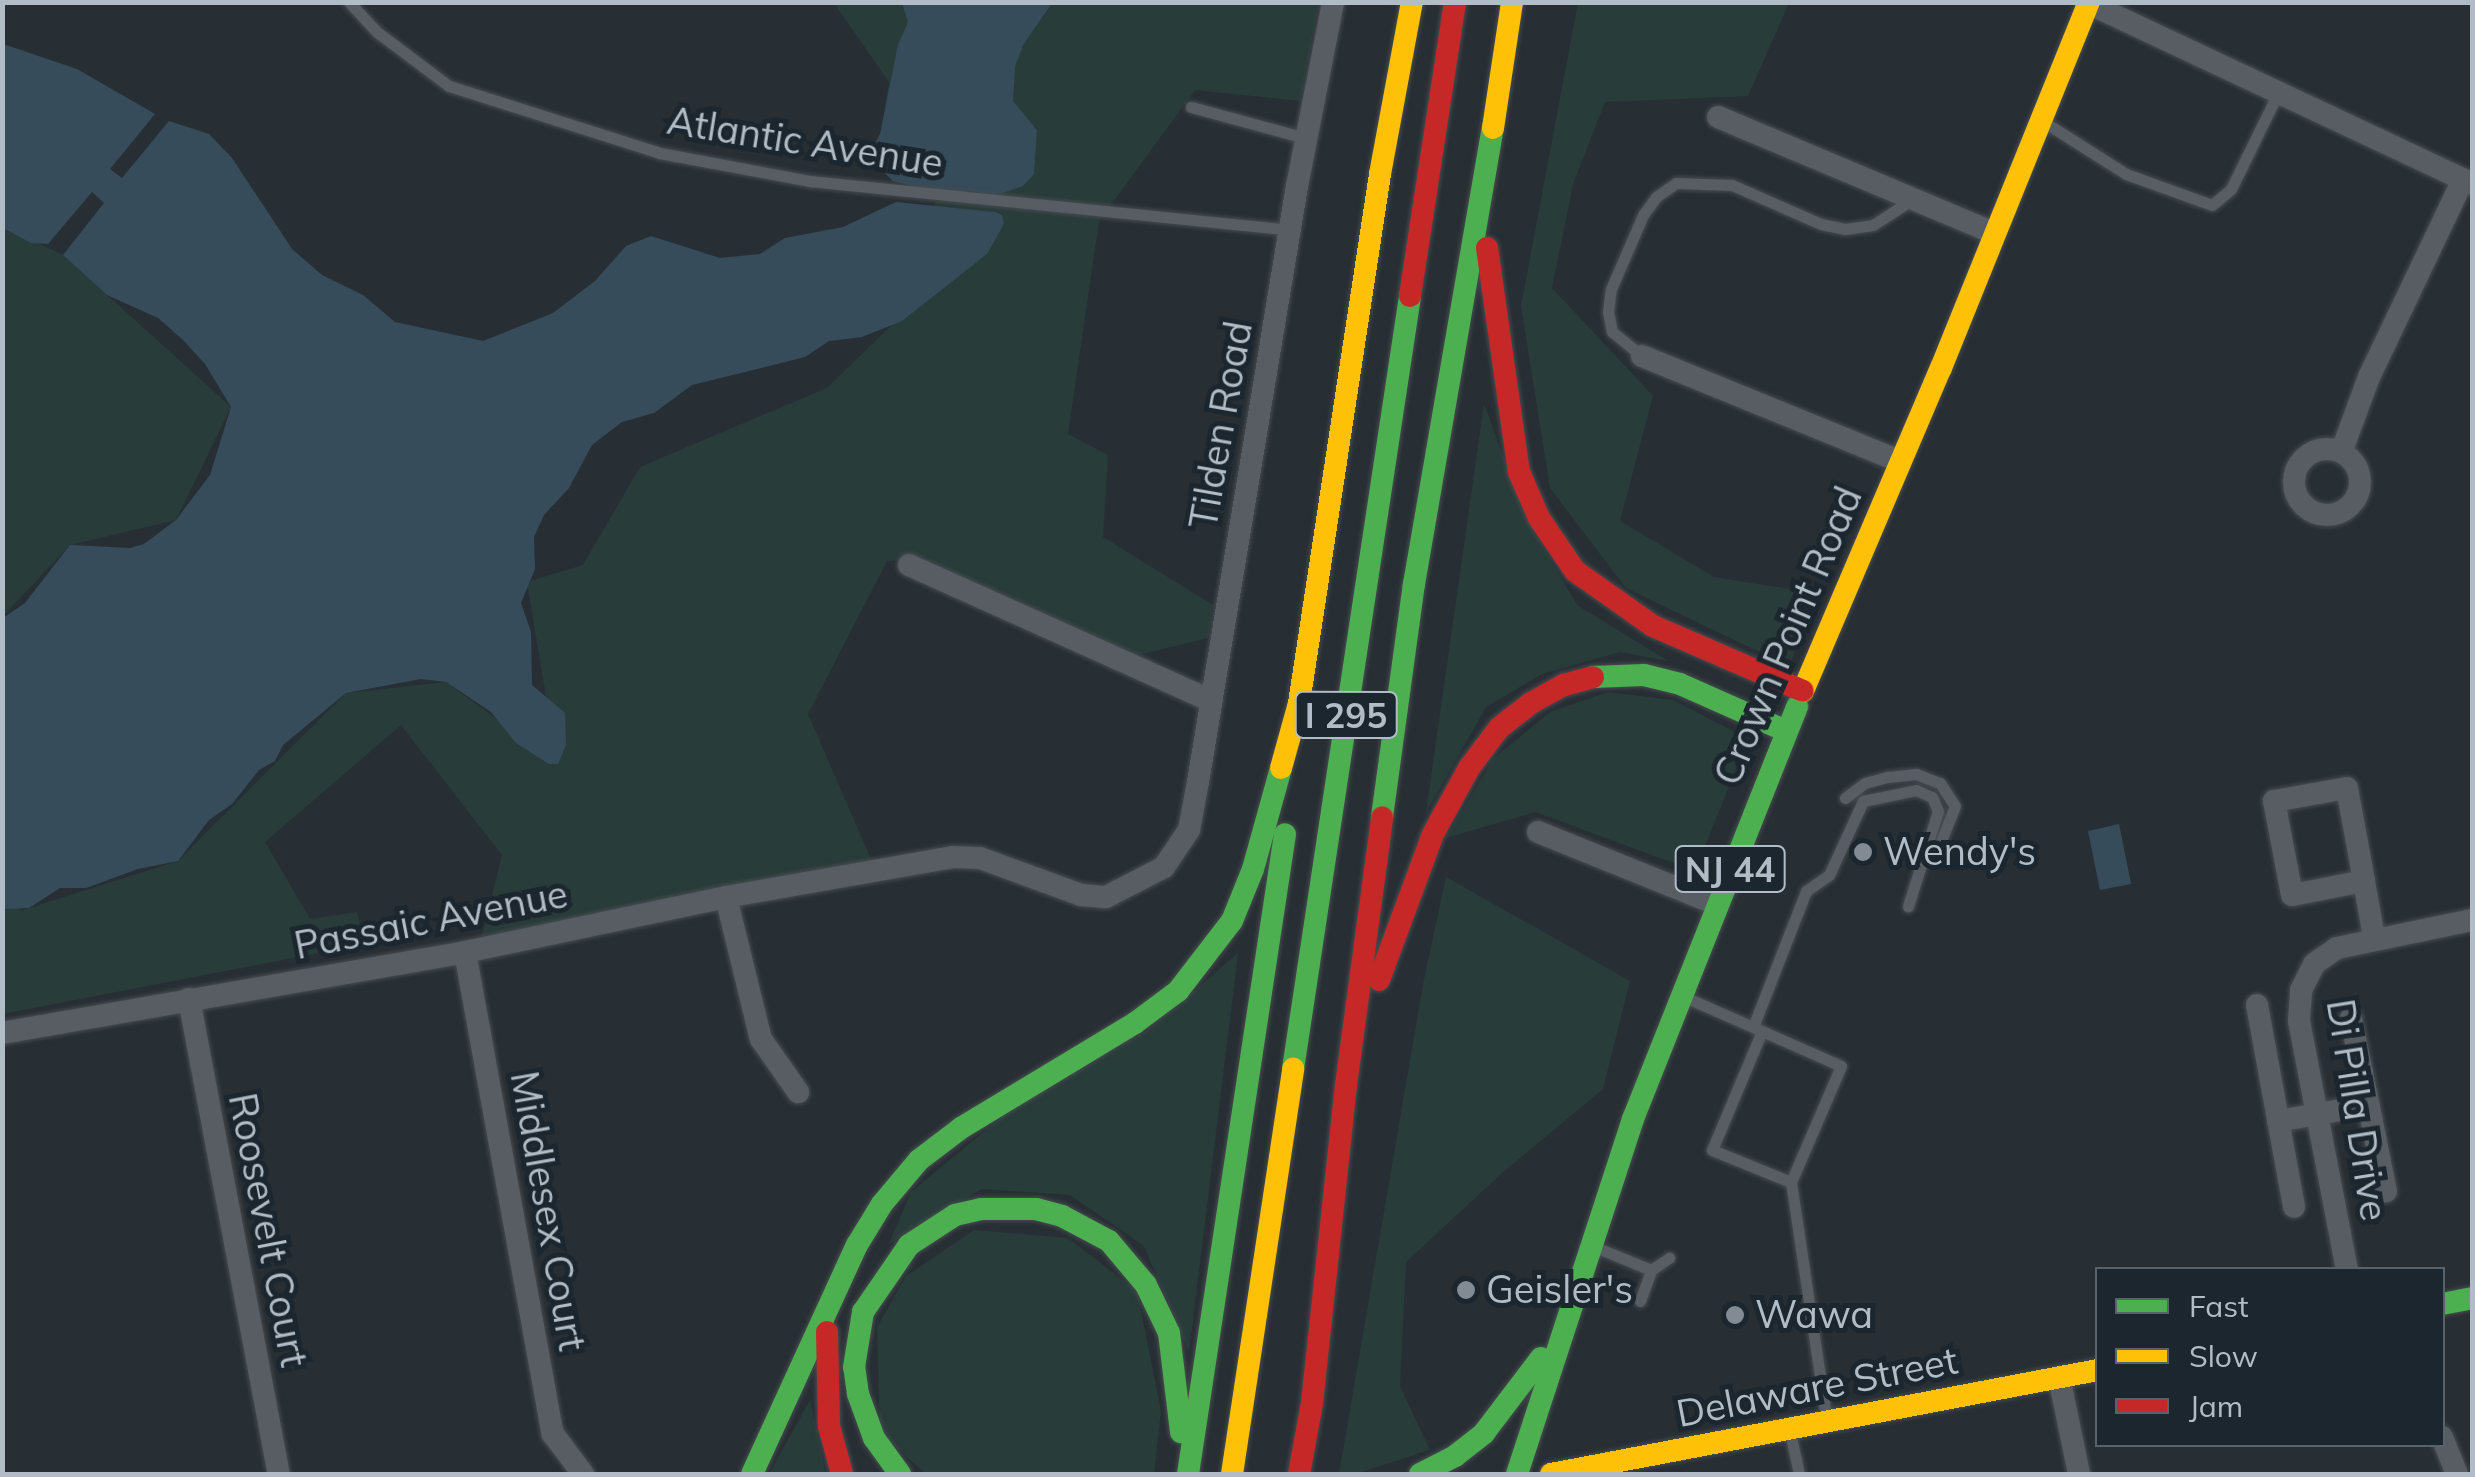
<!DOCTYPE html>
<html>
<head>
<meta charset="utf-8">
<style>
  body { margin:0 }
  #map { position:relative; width:2475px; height:1477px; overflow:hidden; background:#282f34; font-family:Mulish,sans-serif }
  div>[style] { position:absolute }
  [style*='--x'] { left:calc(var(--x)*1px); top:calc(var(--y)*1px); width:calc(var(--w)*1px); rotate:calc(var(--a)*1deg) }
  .green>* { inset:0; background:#283c3a }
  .water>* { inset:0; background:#364c5b }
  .roads { filter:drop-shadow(0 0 2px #464b4f) drop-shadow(0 0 2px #464b4f) }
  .lane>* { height:11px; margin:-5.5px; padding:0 5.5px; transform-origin:5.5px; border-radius:5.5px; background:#575d63 }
  .street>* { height:22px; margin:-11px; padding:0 11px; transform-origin:11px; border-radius:11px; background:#575d63 }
  .street>.ring { margin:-11px; padding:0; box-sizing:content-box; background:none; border:22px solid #575d63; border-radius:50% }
  .fast>* { height:22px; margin:-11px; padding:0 11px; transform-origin:11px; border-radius:11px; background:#4caf50 }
  .slow>* { height:22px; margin:-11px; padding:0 11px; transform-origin:11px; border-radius:11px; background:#ffc107 }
  .jam>* { height:22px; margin:-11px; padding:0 11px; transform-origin:11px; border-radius:11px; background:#c62828 }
  .dots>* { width:28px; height:28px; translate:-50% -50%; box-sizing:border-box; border:5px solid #1c262e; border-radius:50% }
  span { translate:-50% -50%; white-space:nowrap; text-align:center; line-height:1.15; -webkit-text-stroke:10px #1c262e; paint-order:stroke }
  .shield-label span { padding:2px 8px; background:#1c262e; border:2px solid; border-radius:8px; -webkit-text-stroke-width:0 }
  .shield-label { font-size:35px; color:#b2bcc6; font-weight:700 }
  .street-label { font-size:38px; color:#b2bcc6 }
  .poi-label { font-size:38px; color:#b2bcc6 }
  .left { translate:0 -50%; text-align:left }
  .frame { position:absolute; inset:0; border:5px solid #b2bcc6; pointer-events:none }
  .legend { position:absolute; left:2095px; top:1267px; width:350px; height:180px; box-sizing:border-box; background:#1c262e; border:2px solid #58626b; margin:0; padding:12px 18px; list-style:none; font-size:30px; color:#b2bcc6 }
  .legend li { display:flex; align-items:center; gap:20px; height:50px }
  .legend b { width:50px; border:2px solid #58626b }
</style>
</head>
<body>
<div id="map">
  <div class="green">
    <div style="clip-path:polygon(834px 3px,1319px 3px,1300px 101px,1195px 90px,1099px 221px,1068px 434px,1108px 455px,1103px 537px,1213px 605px,1208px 638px,1130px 657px,922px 559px,887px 561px,808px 714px,874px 866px,482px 936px,502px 855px,401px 725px,265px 842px,310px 919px,357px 912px,365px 944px,3px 1014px,3px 901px,23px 910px,178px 861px,346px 693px,446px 682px,557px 763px,527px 582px,583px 565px,640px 467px,827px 388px,1002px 218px,925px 221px,941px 194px,876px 165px,889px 82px)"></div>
    <div style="clip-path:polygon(1578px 3px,1789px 3px,1748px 96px,1605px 102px,1573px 184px,1552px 288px,1653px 396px,1620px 521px,1714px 577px,1815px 593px,1792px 659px,1755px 650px,1626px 588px,1550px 488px,1521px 306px)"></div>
    <div style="clip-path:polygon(3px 227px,63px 255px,231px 407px,176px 520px,70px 545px,3px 616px)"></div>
    <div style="clip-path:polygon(1484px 404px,1526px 518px,1577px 605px,1668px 661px,1620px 652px,1542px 674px,1486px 707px,1426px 813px)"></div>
    <div style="clip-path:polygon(1608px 692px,1673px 700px,1748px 739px,1695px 871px,1535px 812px,1446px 838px,1493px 759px,1550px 712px)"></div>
    <div style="clip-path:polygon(1446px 877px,1630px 981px,1603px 1089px,1502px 1173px,1406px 1262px,1400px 1386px,1430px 1450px,1355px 1474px,1339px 1474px,1424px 979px)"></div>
    <div style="clip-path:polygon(1238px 953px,1189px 1353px,1144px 1246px,1070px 1195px,982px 1189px,889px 1244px,911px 1192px,1003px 1116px,1151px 1028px)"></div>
    <div style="clip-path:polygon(974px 1230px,1068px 1238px,1137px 1291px,1161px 1411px,1154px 1474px,926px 1474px,880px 1433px,877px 1327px,906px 1276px)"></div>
    <div style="clip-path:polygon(810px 1400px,826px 1474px,769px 1474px)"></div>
  </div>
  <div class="water">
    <div style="clip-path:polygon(902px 3px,1052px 3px,1023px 45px,1015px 67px,1013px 101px,1037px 130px,1034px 174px,1023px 186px,997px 195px,970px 191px,941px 194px,893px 181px,876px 165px,871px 151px,880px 134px,898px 45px,908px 22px)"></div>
    <div style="clip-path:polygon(3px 44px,77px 69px,155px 114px,110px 169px,122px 178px,169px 121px,209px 134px,232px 158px,292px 249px,322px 275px,363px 295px,395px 322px,483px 341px,553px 313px,595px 281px,626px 246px,651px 236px,720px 258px,760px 254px,785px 238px,843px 227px,896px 202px,995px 212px,1002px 215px,1004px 224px,987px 254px,902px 321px,862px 337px,829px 341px,805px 357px,692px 385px,654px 413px,622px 422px,592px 445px,569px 488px,544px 515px,534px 537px,535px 569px,521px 603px,531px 632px,532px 685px,565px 713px,566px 745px,558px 764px,549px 764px,516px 743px,491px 712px,446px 682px,421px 679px,346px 693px,283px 745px,275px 761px,259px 770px,232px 804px,209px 820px,178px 861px,138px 869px,86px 888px,60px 888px,29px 908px,3px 909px,3px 618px,25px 603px,70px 545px,130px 548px,144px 544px,176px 520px,210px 475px,231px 407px,205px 364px,183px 340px,158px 318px,107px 295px,63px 255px,104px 203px,92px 192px,48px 244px,31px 243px,3px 228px)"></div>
    <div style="clip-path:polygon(2119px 824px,2131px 884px,2100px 890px,2088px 831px)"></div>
  </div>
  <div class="roads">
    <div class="lane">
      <div style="--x:349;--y:2;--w:41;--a:47"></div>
      <div style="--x:377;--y:32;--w:90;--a:36.9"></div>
      <div style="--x:449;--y:86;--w:221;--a:17.6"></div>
      <div style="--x:660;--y:153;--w:153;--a:10.6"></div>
      <div style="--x:810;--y:181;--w:483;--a:5.8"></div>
      <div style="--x:1191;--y:107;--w:122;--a:15.2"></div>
      <div style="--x:2044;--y:122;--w:97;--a:32.4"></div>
      <div style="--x:2126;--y:174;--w:91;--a:19.8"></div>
      <div style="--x:2212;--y:205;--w:25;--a:-40"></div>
      <div style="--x:2231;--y:189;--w:107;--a:-63.9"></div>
      <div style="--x:1642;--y:356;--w:38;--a:-141"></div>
      <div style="--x:1612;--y:332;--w:20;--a:-101"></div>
      <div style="--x:1608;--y:312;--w:23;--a:-83"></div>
      <div style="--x:1611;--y:289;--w:81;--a:-66.6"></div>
      <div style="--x:1643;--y:215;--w:22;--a:-54"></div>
      <div style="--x:1656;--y:197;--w:24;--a:-35"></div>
      <div style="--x:1676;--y:183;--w:56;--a:2"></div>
      <div style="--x:1732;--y:185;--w:97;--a:23.7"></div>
      <div style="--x:1821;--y:224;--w:25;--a:12"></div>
      <div style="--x:1845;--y:229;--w:28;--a:-8"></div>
      <div style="--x:1873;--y:225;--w:48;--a:-33"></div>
      <div style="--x:1845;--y:798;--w:25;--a:-37"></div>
      <div style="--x:1865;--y:783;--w:24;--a:-15"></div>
      <div style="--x:1888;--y:777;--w:28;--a:-6"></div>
      <div style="--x:1916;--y:774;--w:26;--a:21"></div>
      <div style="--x:1940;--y:783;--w:27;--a:57"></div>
      <div style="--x:1955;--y:806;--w:43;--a:111.8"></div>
      <div style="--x:1687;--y:998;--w:168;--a:23.8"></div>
      <div style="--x:1841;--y:1066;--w:126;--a:113.3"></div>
      <div style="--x:1791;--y:1182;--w:237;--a:81.5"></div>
      <div style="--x:1753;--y:1027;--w:146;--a:-68.7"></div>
      <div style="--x:1806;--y:891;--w:28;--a:-35"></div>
      <div style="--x:1829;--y:875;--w:81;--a:-65.3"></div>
      <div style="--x:1863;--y:801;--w:54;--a:-11.7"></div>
      <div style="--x:1916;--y:790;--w:17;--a:24"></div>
      <div style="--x:1932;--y:797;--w:15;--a:67"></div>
      <div style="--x:1938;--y:811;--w:100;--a:107.5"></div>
      <div style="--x:1762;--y:1031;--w:129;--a:112.8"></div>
      <div style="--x:1712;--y:1150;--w:85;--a:22.1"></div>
      <div style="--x:1595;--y:1247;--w:61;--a:22.3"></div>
      <div style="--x:1640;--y:1301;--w:33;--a:-70"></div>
      <div style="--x:1651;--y:1270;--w:22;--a:-34"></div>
      <div style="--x:1790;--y:1432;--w:43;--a:77.9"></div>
    </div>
    <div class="street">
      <div style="--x:2086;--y:2;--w:427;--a:25.2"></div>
      <div style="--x:1718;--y:117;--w:299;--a:22.8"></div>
      <div style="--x:1642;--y:356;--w:278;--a:22.2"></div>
      <div class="ring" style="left:2294px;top:449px;width:44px;height:44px"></div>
      <div style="--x:2342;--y:450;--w:78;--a:-69.7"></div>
      <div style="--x:2369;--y:377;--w:218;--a:-64.5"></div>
      <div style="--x:909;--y:565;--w:329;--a:24.2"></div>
      <div style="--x:2347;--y:788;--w:95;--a:79.6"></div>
      <div style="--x:2364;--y:881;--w:73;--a:169"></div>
      <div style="--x:2292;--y:895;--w:96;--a:-100.8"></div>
      <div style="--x:2274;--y:801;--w:74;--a:-10.1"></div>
      <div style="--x:1538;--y:832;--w:192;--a:22"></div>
      <div style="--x:2364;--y:881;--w:58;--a:80"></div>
      <div style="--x:726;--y:897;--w:146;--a:76.2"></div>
      <div style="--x:761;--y:1039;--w:65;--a:55.1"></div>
      <div style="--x:465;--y:952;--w:490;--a:79.7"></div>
      <div style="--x:553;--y:1434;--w:50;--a:53.1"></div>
      <div style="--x:189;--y:999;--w:483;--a:79.3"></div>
      <div style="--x:2257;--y:1005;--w:205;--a:79.6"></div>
      <div style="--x:2351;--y:1018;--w:177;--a:78.6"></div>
      <div style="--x:2;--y:1033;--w:470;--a:-9.9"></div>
      <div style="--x:465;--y:952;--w:267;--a:-11.9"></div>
      <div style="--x:726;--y:897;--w:230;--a:-10"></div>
      <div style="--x:952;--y:857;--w:28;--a:2"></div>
      <div style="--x:980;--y:858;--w:108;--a:20.1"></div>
      <div style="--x:1081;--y:895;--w:25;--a:5"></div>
      <div style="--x:1106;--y:897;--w:65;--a:-27.3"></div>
      <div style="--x:1164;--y:867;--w:45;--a:-56"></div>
      <div style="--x:1189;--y:830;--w:49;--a:-79.4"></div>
      <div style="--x:1198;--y:782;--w:604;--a:-80.57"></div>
      <div style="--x:1297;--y:186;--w:187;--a:-78.9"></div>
      <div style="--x:2278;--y:1121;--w:92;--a:-10"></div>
      <div style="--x:2347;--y:1270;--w:254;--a:-100.9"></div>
      <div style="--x:2299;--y:1021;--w:31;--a:-86"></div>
      <div style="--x:2301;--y:990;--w:29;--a:-63"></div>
      <div style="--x:2314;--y:964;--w:28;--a:-35"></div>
      <div style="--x:2337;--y:948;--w:138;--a:-11.7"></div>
      <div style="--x:2059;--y:1377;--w:99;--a:78.3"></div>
      <div style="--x:2442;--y:1437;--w:40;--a:68"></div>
    </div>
    <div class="fast">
      <div style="--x:1593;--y:677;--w:51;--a:-2.2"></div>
      <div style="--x:1644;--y:675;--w:37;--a:14"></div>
      <div style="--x:1680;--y:684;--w:116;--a:23.9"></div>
      <div style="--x:1382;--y:817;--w:235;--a:-82.2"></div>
      <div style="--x:1414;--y:584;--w:463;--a:-80.2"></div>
      <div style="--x:1293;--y:1069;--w:782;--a:-81.39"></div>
      <div style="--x:2442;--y:1304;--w:31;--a:-11"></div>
      <div style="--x:752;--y:1474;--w:252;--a:-65.4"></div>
      <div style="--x:857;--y:1245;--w:48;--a:-58.6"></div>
      <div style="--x:882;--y:1204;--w:57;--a:-49.9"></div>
      <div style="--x:919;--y:1160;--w:53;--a:-37.3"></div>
      <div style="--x:961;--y:1128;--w:203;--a:-31.1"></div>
      <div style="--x:1135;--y:1023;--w:54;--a:-36.7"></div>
      <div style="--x:1178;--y:991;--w:88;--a:-52.4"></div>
      <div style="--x:1232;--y:921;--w:56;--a:-68"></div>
      <div style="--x:1253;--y:869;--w:105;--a:-74.5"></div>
      <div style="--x:900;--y:1474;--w:44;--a:-125.8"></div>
      <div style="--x:874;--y:1438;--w:47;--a:-110"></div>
      <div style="--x:858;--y:1394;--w:27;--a:-98"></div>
      <div style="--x:854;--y:1367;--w:56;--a:-80.7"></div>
      <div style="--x:863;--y:1312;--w:81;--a:-55.5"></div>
      <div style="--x:909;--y:1245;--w:55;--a:-33.1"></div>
      <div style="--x:955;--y:1215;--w:27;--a:-13"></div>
      <div style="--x:981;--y:1209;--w:55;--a:0"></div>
      <div style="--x:1036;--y:1209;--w:27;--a:15"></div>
      <div style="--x:1062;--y:1216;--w:53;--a:28"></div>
      <div style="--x:1109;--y:1241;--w:57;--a:49.9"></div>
      <div style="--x:1146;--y:1285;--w:53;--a:64.4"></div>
      <div style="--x:1169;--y:1333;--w:100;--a:83.1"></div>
      <div style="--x:1188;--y:1474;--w:647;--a:-81.38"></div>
      <div style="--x:1420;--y:1474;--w:39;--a:-27"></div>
      <div style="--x:1455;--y:1456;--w:37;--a:-38"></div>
      <div style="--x:1484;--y:1433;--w:94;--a:-52.8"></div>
      <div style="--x:1517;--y:1474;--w:373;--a:-71.9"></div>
      <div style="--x:1633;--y:1119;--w:444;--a:-68.3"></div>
    </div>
    <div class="slow">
      <div style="--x:1493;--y:128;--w:127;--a:-81.4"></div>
      <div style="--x:1803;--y:691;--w:351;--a:-66.9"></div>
      <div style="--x:1941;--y:368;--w:395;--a:-68"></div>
      <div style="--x:1281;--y:768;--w:67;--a:-74.5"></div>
      <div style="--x:1299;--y:703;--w:535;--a:-81.29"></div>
      <div style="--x:1380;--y:174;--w:175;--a:-79.5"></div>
      <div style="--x:1232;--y:1474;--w:410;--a:-81.4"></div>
      <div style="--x:1551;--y:1474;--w:557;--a:-10.77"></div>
    </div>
    <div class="jam">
      <div style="--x:1487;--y:248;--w:226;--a:81.9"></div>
      <div style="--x:1519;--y:472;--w:50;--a:66.5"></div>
      <div style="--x:1539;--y:518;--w:64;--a:55.8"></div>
      <div style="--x:1575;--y:571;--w:95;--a:35.2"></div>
      <div style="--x:1653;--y:626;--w:163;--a:23.4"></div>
      <div style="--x:1410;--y:296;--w:297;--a:-81.3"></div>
      <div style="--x:1379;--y:980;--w:156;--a:-69.7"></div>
      <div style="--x:1433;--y:834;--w:75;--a:-61.4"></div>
      <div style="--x:1469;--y:768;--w:50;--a:-53.1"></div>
      <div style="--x:1499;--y:728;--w:41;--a:-38"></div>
      <div style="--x:1531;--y:703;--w:38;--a:-29"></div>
      <div style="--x:1564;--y:685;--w:30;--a:-15"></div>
      <div style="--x:827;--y:1332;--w:94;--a:88.8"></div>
      <div style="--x:829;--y:1426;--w:50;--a:74.8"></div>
      <div style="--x:1299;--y:1474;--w:72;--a:-79.6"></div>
      <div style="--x:1312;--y:1403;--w:320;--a:-83.9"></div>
      <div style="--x:1346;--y:1085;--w:270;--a:-82.3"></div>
    </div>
  </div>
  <div class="dots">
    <div style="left:1863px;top:852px;background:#828b93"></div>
    <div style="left:1466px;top:1290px;background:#828b93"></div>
    <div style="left:1735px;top:1315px;background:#828b93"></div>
  </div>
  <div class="shield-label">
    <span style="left:1346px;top:715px">I 295</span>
    <span style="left:1730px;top:869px">NJ 44</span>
  </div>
  <div class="street-label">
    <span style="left:805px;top:142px;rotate:9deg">Atlantic Avenue</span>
    <span style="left:1221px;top:425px;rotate:-80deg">Tilden Road</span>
    <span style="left:1788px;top:636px;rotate:-67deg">Crown Point Road</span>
    <span style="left:431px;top:920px;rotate:-11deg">Passaic Avenue</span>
    <span style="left:2357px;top:1110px;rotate:81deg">Di Pilla Drive</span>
    <span style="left:548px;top:1211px;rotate:80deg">Middlesex Court</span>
    <span style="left:268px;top:1230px;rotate:79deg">Roosevelt Court</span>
    <span style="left:1817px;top:1387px;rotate:-11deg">Delaware Street</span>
  </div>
  <div class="poi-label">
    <span class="left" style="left:1883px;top:852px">Wendy's</span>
    <span class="left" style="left:1486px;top:1290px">Geisler's</span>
    <span class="left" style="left:1755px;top:1315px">Wawa</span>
  </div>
  <div class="frame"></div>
  <ul class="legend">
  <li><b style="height:12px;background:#4caf50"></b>Fast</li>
  <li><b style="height:12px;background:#ffc107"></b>Slow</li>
  <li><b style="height:12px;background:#c62828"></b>Jam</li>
  </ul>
</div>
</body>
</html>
